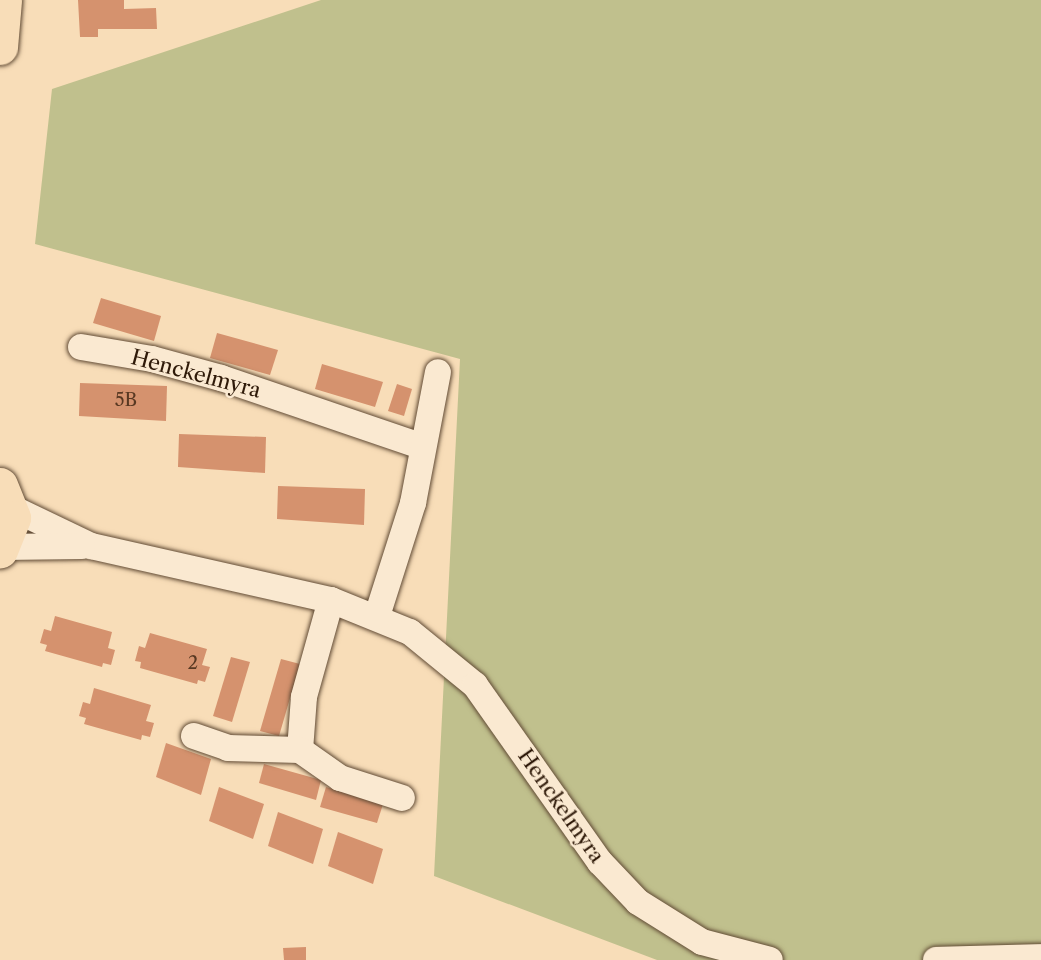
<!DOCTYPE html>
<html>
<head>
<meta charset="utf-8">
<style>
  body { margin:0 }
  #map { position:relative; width:1041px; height:960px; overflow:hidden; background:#f8ddb8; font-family:"Libre Caslon Text",serif }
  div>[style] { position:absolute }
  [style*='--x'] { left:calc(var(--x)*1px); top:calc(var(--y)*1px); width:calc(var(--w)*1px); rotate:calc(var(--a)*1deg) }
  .green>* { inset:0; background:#c0c08d }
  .building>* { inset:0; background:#d5926e }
  .roads { filter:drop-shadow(0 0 2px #614b35) drop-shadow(0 0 2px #614b35) }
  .minor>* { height:26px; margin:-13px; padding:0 13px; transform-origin:13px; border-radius:13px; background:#fae9d1 }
  .major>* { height:35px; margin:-17.5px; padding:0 17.5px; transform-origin:17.5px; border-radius:17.5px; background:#f8ddb8 }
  span { translate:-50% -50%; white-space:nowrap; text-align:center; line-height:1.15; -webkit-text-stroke:5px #fae9d1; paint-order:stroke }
  .number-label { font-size:18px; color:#583822 }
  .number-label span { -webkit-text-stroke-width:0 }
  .street-label { font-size:21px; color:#2f1a09 }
</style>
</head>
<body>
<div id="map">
  <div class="green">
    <div style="clip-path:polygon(321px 0,1041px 0,1041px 960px,657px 960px,434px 876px,460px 359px,35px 244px,52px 89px)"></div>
  </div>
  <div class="building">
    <div style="clip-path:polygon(78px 0,124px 0,124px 9px,156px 8px,157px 29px,98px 29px,98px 37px,80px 37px)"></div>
    <div style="clip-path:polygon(101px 298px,161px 316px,154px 341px,93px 323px)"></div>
    <div style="clip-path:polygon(217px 333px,278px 350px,270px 375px,210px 358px)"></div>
    <div style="clip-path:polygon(322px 364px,383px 382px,375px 407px,315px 389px)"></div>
    <div style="clip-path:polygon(80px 383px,167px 386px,166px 421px,79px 416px)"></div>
    <div style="clip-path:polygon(397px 384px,412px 389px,404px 416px,388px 411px)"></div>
    <div style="clip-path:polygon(179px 434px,266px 437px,265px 473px,178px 467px)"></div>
    <div style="clip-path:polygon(278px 486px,365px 489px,364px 525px,277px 519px)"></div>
    <div style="clip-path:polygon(55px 616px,112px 632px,108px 648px,115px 650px,111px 665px,103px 663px,102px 667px,45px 651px,47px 645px,40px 643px,44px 629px,51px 631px)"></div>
    <div style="clip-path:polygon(150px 633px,207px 649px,202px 665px,210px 667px,205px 682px,198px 680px,197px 684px,140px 668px,141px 662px,135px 661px,139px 646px,145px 648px)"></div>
    <div style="clip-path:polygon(231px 657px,250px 662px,232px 722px,213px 716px)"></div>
    <div style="clip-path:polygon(281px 659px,300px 664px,279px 736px,260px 731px)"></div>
    <div style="clip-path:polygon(94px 688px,151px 705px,146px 721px,154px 723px,150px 737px,142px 735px,141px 740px,84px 724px,86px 718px,79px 716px,83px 702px,90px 704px)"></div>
    <div style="clip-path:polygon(166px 743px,211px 759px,201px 795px,156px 777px)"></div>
    <div style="clip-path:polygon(264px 764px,321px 780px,316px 800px,259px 783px)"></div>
    <div style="clip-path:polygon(219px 787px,264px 804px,253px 839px,209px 821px)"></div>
    <div style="clip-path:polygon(326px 787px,383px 804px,377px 823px,320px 807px)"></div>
    <div style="clip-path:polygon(278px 812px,323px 829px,313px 864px,268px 846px)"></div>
    <div style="clip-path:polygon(338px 832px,383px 849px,373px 884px,328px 866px)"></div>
    <div style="clip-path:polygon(306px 947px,306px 960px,284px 960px,283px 948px)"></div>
  </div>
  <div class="roads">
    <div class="minor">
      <div style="--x:81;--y:347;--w:72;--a:9.6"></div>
      <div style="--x:152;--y:359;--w:72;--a:15.4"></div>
      <div style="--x:221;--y:378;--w:211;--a:18.8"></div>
      <div style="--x:12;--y:508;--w:88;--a:25.7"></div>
      <div style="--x:91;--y:546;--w:246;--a:12.7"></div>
      <div style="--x:331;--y:600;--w:85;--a:22.1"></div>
      <div style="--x:410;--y:632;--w:84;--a:39.2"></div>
      <div style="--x:475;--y:685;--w:217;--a:54.8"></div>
      <div style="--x:600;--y:862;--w:55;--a:46.5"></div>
      <div style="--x:638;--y:902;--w:75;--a:32"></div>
      <div style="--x:702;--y:942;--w:70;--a:14.8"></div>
      <div style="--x:3;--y:547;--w:79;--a:-0.7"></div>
      <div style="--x:331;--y:600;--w:101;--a:105.6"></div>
      <div style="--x:304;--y:697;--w:53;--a:94.3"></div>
      <div style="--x:300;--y:750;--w:49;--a:35"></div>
      <div style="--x:340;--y:778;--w:65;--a:17.9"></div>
      <div style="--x:377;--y:616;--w:119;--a:-72.3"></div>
      <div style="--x:413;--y:503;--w:133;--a:-79.2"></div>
      <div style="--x:194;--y:736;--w:36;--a:19"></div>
      <div style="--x:228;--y:748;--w:72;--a:1.6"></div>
      <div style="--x:936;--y:960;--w:105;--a:-1.6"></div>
    </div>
    <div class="major">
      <div style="--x:0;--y:47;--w:47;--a:-85.1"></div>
      <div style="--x:0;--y:485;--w:35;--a:68"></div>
      <div style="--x:13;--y:518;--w:35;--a:112"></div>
    </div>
  </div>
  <div class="number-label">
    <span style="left:126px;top:400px">5B</span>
    <span style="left:193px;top:663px">2</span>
  </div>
  <div class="street-label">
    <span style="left:196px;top:374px;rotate:15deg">Henckelmyra</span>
    <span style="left:561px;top:806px;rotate:55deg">Henckelmyra</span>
  </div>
</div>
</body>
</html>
